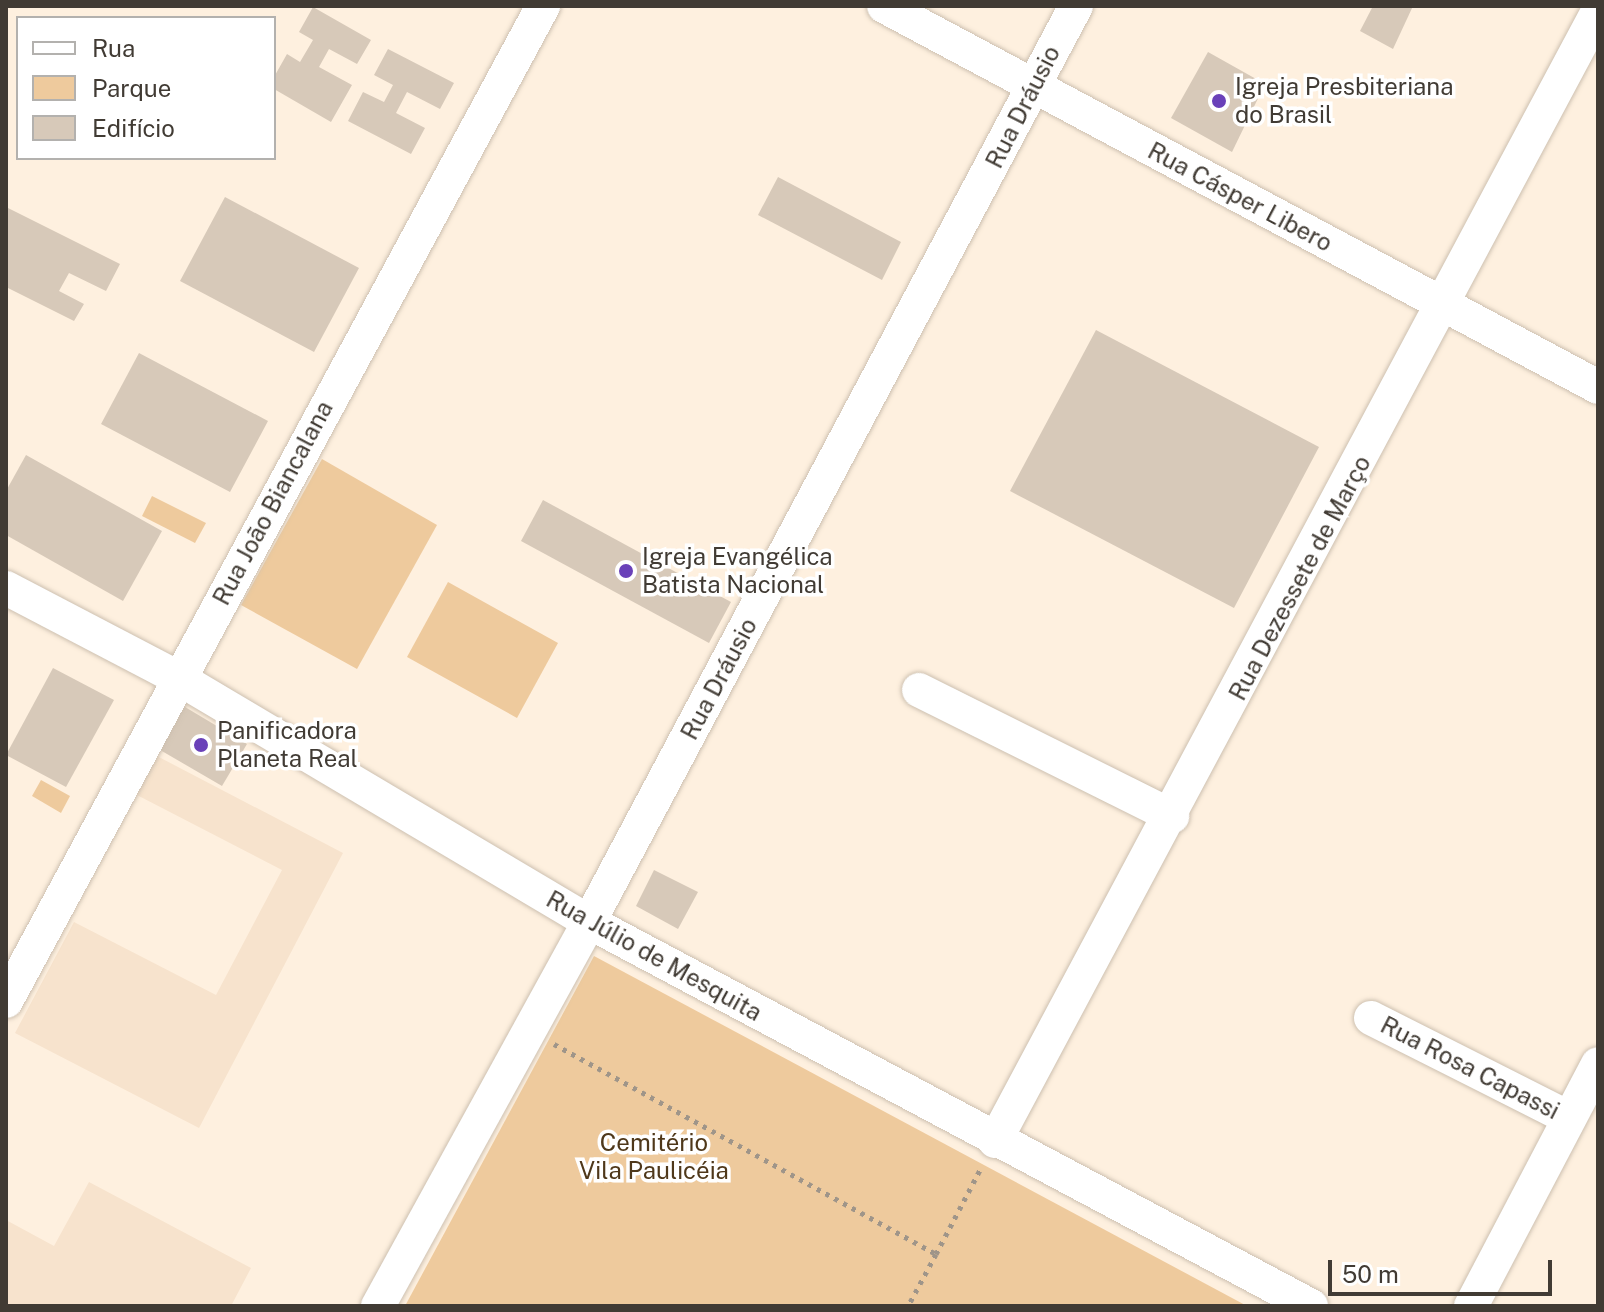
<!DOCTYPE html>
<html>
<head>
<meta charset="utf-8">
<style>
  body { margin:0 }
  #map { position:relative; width:1604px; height:1312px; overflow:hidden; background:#fef0df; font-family:"Public Sans",sans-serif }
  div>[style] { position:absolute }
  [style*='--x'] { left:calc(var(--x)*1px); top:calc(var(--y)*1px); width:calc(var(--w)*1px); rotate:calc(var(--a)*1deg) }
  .built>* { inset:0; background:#f7e3cd }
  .green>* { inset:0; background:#eeca9d }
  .building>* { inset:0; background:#d7c9b9 }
  .path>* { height:5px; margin-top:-2.5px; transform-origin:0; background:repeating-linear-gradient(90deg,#9f9589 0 4px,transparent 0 10px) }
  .roads { filter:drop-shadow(0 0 2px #cdc0b0) drop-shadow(0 0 2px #cdc0b0) }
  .minor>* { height:34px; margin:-17px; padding:0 17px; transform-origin:17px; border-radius:17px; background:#fff }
  .dots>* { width:22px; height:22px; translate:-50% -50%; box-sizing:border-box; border:4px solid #fff; border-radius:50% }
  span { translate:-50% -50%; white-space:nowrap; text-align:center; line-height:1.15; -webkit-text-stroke:7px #fff; paint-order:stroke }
  .poi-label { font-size:24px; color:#413b34 }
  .left { translate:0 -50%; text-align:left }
  .street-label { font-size:24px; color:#413b34 }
  .park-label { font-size:24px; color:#4f381a }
  .frame { position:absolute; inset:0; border:8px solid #413b34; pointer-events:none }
  .legend { position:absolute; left:16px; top:16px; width:260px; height:144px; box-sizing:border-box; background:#fff; border:2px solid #b3b1ae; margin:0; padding:10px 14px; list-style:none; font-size:24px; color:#413b34 }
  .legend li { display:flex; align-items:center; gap:16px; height:40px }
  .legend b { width:40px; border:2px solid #b3b1ae }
  .scale { position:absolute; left:1328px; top:1260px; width:224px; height:36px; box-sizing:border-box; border:4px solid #413b34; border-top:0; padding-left:10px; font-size:24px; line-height:28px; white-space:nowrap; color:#413b34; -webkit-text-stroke:6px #fff; paint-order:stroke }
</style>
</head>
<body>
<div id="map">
  <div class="built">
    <div style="clip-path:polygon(155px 755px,343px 853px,199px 1128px,15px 1033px,74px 922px,216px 995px,282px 870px,135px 794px)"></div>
    <div style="clip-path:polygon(89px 1182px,251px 1268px,231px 1306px,6px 1306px,6px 1220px,54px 1246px)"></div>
  </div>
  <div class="green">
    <div style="clip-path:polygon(322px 459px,437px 525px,357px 669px,241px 605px)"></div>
    <div style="clip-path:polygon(152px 496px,206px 523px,195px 543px,142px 516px)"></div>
    <div style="clip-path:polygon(448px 582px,558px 643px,517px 718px,407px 657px)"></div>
    <div style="clip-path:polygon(41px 780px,70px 796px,61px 813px,32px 796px)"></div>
    <div style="clip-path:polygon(594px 956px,1247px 1306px,405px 1306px)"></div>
  </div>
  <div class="building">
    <div style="clip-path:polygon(1373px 6px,1413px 6px,1393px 49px,1360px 31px)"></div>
    <div style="clip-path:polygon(313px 7px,371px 40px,357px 64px,329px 49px,319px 67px,352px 85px,331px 122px,274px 89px,274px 77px,287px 54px,300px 62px,313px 40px,299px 32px)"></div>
    <div style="clip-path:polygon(388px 49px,454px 83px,440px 109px,407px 92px,396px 113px,425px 128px,411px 154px,348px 121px,363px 92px,384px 102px,393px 85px,374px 75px)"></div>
    <div style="clip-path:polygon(1208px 52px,1265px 84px,1232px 152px,1171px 118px)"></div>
    <div style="clip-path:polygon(778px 177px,901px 242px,882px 280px,758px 215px)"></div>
    <div style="clip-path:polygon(225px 197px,359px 268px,314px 352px,180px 281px)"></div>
    <div style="clip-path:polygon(6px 207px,120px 264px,106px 291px,69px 273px,59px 291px,84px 304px,74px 321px,6px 287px)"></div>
    <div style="clip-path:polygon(1096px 330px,1319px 447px,1234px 608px,1010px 491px)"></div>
    <div style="clip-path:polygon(139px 353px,268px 421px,230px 492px,101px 424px)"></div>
    <div style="clip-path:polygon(26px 455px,162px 531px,123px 601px,6px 535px,6px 491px)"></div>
    <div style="clip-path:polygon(543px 500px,731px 602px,709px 643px,521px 541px)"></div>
    <div style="clip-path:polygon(53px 668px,114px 700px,66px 787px,6px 755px)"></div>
    <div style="clip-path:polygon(180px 704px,247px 744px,222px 786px,155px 747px)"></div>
    <div style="clip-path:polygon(654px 870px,698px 892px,678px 929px,636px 906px)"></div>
  </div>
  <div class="path">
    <div style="--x:554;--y:1044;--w:436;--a:28.8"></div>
    <div style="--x:936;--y:1254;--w:59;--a:118.3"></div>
    <div style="--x:936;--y:1254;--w:99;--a:-62.4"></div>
  </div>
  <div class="roads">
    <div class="minor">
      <div style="--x:884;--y:6;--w:809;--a:28.08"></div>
      <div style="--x:6;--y:588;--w:196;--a:27.6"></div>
      <div style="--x:180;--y:679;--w:476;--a:30.7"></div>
      <div style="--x:589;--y:922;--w:818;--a:28.01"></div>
      <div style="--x:919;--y:690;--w:283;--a:26.5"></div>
      <div style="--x:6;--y:1001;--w:1131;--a:-61.64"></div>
      <div style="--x:1371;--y:1018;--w:222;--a:26.8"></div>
      <div style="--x:995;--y:1141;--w:1281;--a:-61.91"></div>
      <div style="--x:378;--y:1306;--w:438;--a:-61.2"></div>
      <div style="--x:589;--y:922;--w:1037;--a:-62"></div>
      <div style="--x:1471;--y:1306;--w:273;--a:-62.3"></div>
    </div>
  </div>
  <div class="dots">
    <div style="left:1219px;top:101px;background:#6a41b9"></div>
    <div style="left:626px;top:571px;background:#6a41b9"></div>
    <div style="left:201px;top:745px;background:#6a41b9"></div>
  </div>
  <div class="poi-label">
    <span class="left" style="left:1235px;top:101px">Igreja Presbiteriana<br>do Brasil</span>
    <span class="left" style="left:642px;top:571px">Igreja Evangélica<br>Batista Nacional</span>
    <span class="left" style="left:217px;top:745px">Panificadora<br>Planeta Real</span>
  </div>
  <div class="street-label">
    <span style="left:1023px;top:107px;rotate:-63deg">Rua Dráusio</span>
    <span style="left:1240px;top:197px;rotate:28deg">Rua Cásper Libero</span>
    <span style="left:273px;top:503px;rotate:-62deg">Rua João Biancalana</span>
    <span style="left:1300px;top:578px;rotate:-62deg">Rua Dezessete de Março</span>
    <span style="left:719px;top:679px;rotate:-62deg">Rua Dráusio</span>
    <span style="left:654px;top:956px;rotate:29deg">Rua Júlio de Mesquita</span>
    <span style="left:1470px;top:1068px;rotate:27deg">Rua Rosa Capassi</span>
  </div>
  <div class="park-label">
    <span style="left:654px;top:1157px">Cemitério<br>Vila Paulicéia</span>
  </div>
  <div class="frame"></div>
  <ul class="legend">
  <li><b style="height:10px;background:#fff"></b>Rua</li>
  <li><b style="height:22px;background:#eeca9d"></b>Parque</li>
  <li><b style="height:22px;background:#d7c9b9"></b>Edifício</li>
  </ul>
  <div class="scale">50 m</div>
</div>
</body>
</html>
